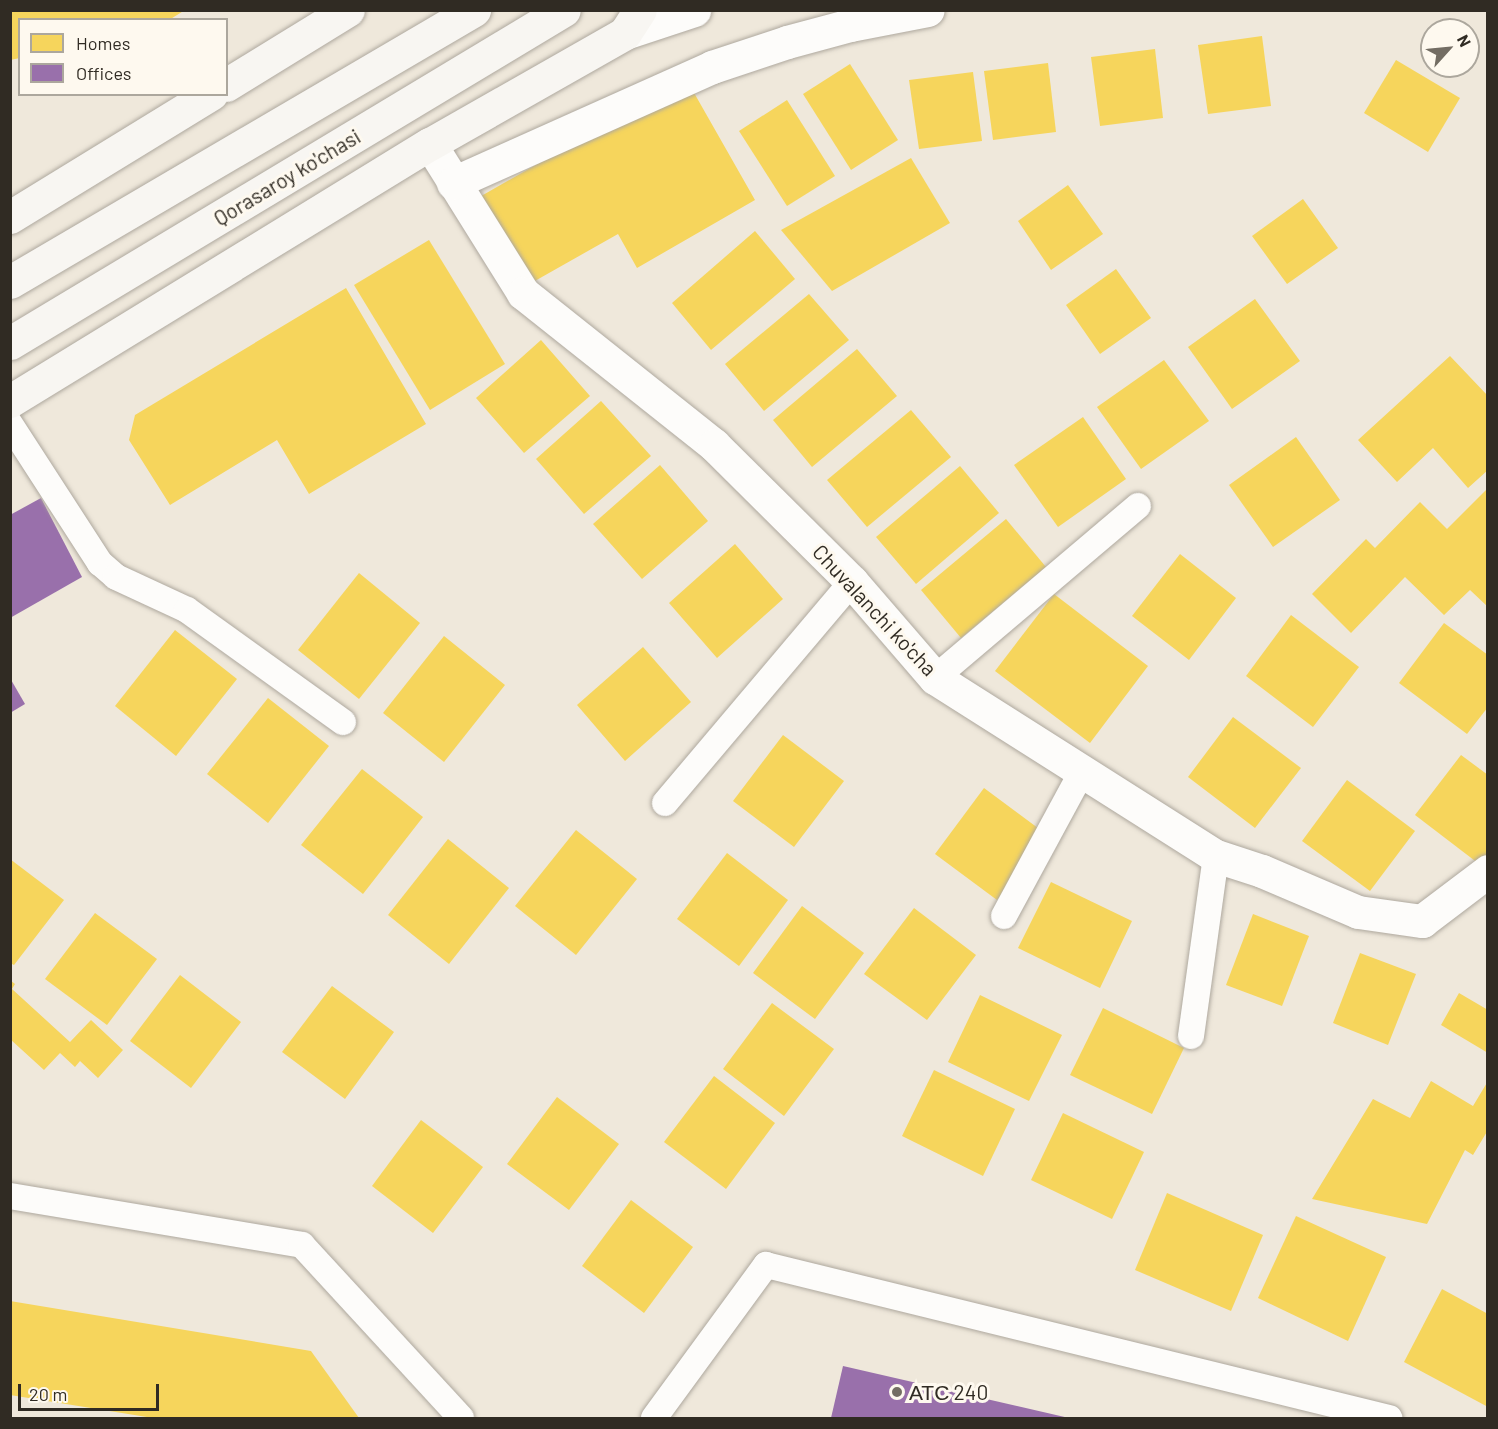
<!DOCTYPE html>
<html>
<head>
<meta charset="utf-8">
<style>
  body { margin:0 }
  #map { position:relative; width:1498px; height:1429px; overflow:hidden; background:#efe8db; font-family:Barlow,sans-serif }
  div>[style] { position:absolute }
  [style*='--x'] { left:calc(var(--x)*1px); top:calc(var(--y)*1px); width:calc(var(--w)*1px); rotate:calc(var(--a)*1deg) }
  .homes>* { inset:0; background:#f6d55c }
  .offices>* { inset:0; background:#9970ab }
  .roads { filter:drop-shadow(0 0 2px #aea89e) drop-shadow(0 0 2px #aea89e) }
  .lane>* { height:26px; margin:-13px; padding:0 13px; transform-origin:13px; border-radius:13px; background:#fdfcfa }
  .street>* { height:33px; margin:-16.5px; padding:0 16.5px; transform-origin:16.5px; border-radius:16.5px; background:#fdfcfa }
  .secondary>* { height:33px; margin:-16.5px; padding:0 16.5px; transform-origin:16.5px; border-radius:16.5px; background:#f8f6f2 }
  .dots>* { width:16px; height:16px; translate:-50% -50%; box-sizing:border-box; border:3px solid #fef9ef; border-radius:50% }
  span { translate:-50% -50%; white-space:nowrap; text-align:center; line-height:1.15; -webkit-text-stroke:6px #fef9ef; paint-order:stroke }
  .street-label { font-size:21px; color:#302b23 }
  .poi-label { font-size:21px; color:#302b23 }
  .left { translate:0 -50%; text-align:left }
  .frame { position:absolute; inset:0; border:12px solid #302b23; pointer-events:none }
  .legend { position:absolute; left:18px; top:18px; width:210px; height:78px; box-sizing:border-box; background:#fef9ef; border:2px solid #aca79d; margin:0; padding:8px 10px; list-style:none; font-size:18px; color:#302b23 }
  .legend li { display:flex; align-items:center; gap:12px; height:30px }
  .legend b { width:30px; border:2px solid #aca79d }
  .north { position:absolute; left:1420px; top:18px; width:60px; height:60px; box-sizing:border-box; background:#fef9ef; border:2px solid #aca79d; border-radius:50%; rotate:63deg; font-size:16px; font-weight:700; line-height:24px; text-align:center; color:#302b23 }
  .north::after { content:''; display:block; margin:auto; width:21px; height:27px; background:#736d63; clip-path:polygon(50% 0,100% 100%,50% 72%,0 100%) }
  .scale { position:absolute; left:18px; top:1384px; width:141px; height:27px; box-sizing:border-box; border:3px solid #302b23; border-top:0; padding-left:8px; font-size:18px; line-height:21px; white-space:nowrap; color:#302b23; -webkit-text-stroke:4px #fef9ef; paint-order:stroke }
</style>
</head>
<body>
<div id="map">
  <div class="homes">
    <div style="clip-path:polygon(10px 10px,185px 10px,169px 20px,20px 20px,20px 58px,10px 60px)"></div>
    <div style="clip-path:polygon(1262px 36px,1271px 106px,1208px 114px,1198px 45px)"></div>
    <div style="clip-path:polygon(1155px 49px,1163px 118px,1100px 126px,1091px 57px)"></div>
    <div style="clip-path:polygon(1396px 60px,1460px 98px,1428px 152px,1364px 113px)"></div>
    <div style="clip-path:polygon(1048px 63px,1056px 132px,993px 140px,984px 71px)"></div>
    <div style="clip-path:polygon(850px 64px,898px 140px,851px 170px,803px 94px)"></div>
    <div style="clip-path:polygon(973px 72px,982px 141px,919px 149px,909px 80px)"></div>
    <div style="clip-path:polygon(689px 84px,755px 200px,637px 268px,618px 234px,526px 286px,476px 199px,618px 118px)"></div>
    <div style="clip-path:polygon(787px 100px,835px 176px,787px 206px,739px 131px)"></div>
    <div style="clip-path:polygon(911px 158px,950px 223px,832px 291px,781px 230px)"></div>
    <div style="clip-path:polygon(1068px 185px,1103px 234px,1051px 270px,1018px 221px)"></div>
    <div style="clip-path:polygon(1303px 199px,1338px 248px,1287px 284px,1252px 236px)"></div>
    <div style="clip-path:polygon(755px 231px,795px 279px,711px 350px,672px 303px)"></div>
    <div style="clip-path:polygon(429px 240px,505px 364px,430px 410px,354px 285px)"></div>
    <div style="clip-path:polygon(1116px 269px,1151px 318px,1100px 354px,1066px 305px)"></div>
    <div style="clip-path:polygon(346px 288px,426px 424px,309px 494px,277px 440px,170px 505px,129px 440px,135px 415px)"></div>
    <div style="clip-path:polygon(809px 294px,849px 340px,764px 411px,725px 364px)"></div>
    <div style="clip-path:polygon(1255px 299px,1300px 361px,1232px 409px,1188px 347px)"></div>
    <div style="clip-path:polygon(541px 340px,590px 396px,524px 453px,476px 398px)"></div>
    <div style="clip-path:polygon(857px 349px,897px 396px,812px 467px,773px 420px)"></div>
    <div style="clip-path:polygon(1450px 356px,1488px 396px,1488px 470px,1468px 488px,1433px 448px,1397px 482px,1358px 440px)"></div>
    <div style="clip-path:polygon(1164px 360px,1209px 421px,1141px 469px,1097px 407px)"></div>
    <div style="clip-path:polygon(601px 401px,651px 456px,584px 514px,536px 459px)"></div>
    <div style="clip-path:polygon(911px 410px,951px 457px,867px 527px,827px 480px)"></div>
    <div style="clip-path:polygon(1083px 417px,1126px 479px,1058px 527px,1014px 465px)"></div>
    <div style="clip-path:polygon(1296px 437px,1340px 500px,1273px 547px,1229px 485px)"></div>
    <div style="clip-path:polygon(660px 465px,708px 521px,642px 579px,593px 524px)"></div>
    <div style="clip-path:polygon(960px 466px,999px 513px,916px 584px,876px 537px)"></div>
    <div style="clip-path:polygon(1488px 488px,1488px 607px,1470px 590px,1444px 615px,1405px 577px,1351px 633px,1312px 594px,1366px 539px,1375px 548px,1420px 502px,1447px 529px)"></div>
    <div style="clip-path:polygon(1006px 519px,1046px 567px,961px 638px,921px 590px)"></div>
    <div style="clip-path:polygon(735px 544px,783px 599px,717px 658px,669px 603px)"></div>
    <div style="clip-path:polygon(1180px 554px,1236px 598px,1189px 660px,1132px 616px)"></div>
    <div style="clip-path:polygon(359px 573px,420px 623px,359px 699px,298px 650px)"></div>
    <div style="clip-path:polygon(1054px 594px,1148px 666px,1090px 743px,995px 671px)"></div>
    <div style="clip-path:polygon(1291px 615px,1359px 667px,1313px 727px,1246px 676px)"></div>
    <div style="clip-path:polygon(1444px 623px,1488px 655px,1488px 707px,1467px 734px,1399px 683px)"></div>
    <div style="clip-path:polygon(175px 630px,237px 679px,176px 756px,115px 706px)"></div>
    <div style="clip-path:polygon(444px 636px,505px 685px,444px 762px,383px 713px)"></div>
    <div style="clip-path:polygon(643px 647px,691px 702px,625px 761px,577px 705px)"></div>
    <div style="clip-path:polygon(268px 698px,329px 746px,268px 823px,207px 774px)"></div>
    <div style="clip-path:polygon(1233px 717px,1301px 768px,1255px 828px,1188px 777px)"></div>
    <div style="clip-path:polygon(783px 735px,844px 781px,794px 847px,733px 801px)"></div>
    <div style="clip-path:polygon(1461px 755px,1488px 775px,1488px 861px,1483px 867px,1415px 815px)"></div>
    <div style="clip-path:polygon(362px 769px,423px 817px,363px 894px,301px 845px)"></div>
    <div style="clip-path:polygon(1347px 780px,1415px 831px,1370px 891px,1302px 841px)"></div>
    <div style="clip-path:polygon(984px 788px,1046px 834px,997px 900px,935px 854px)"></div>
    <div style="clip-path:polygon(576px 830px,637px 879px,576px 955px,515px 906px)"></div>
    <div style="clip-path:polygon(448px 839px,509px 888px,449px 964px,388px 915px)"></div>
    <div style="clip-path:polygon(727px 853px,788px 900px,739px 966px,677px 919px)"></div>
    <div style="clip-path:polygon(10px 859px,64px 900px,14px 965px,10px 963px)"></div>
    <div style="clip-path:polygon(1051px 882px,1132px 921px,1100px 988px,1018px 948px)"></div>
    <div style="clip-path:polygon(802px 906px,864px 953px,815px 1019px,753px 973px)"></div>
    <div style="clip-path:polygon(914px 908px,976px 955px,927px 1020px,864px 974px)"></div>
    <div style="clip-path:polygon(95px 913px,157px 959px,107px 1025px,45px 979px)"></div>
    <div style="clip-path:polygon(1253px 914px,1309px 936px,1282px 1006px,1226px 985px)"></div>
    <div style="clip-path:polygon(1360px 953px,1416px 974px,1388px 1045px,1333px 1023px)"></div>
    <div style="clip-path:polygon(180px 975px,241px 1022px,191px 1088px,130px 1041px)"></div>
    <div style="clip-path:polygon(10px 980px,15px 984px,12px 989px,70px 1042px,91px 1020px,123px 1050px,98px 1078px,80px 1061px,75px 1067px,60px 1053px,44px 1070px,10px 1039px)"></div>
    <div style="clip-path:polygon(332px 986px,394px 1032px,345px 1099px,282px 1052px)"></div>
    <div style="clip-path:polygon(1459px 993px,1488px 1010px,1488px 1053px,1441px 1025px)"></div>
    <div style="clip-path:polygon(980px 995px,1062px 1035px,1029px 1101px,948px 1062px)"></div>
    <div style="clip-path:polygon(772px 1003px,834px 1049px,784px 1116px,723px 1069px)"></div>
    <div style="clip-path:polygon(1103px 1008px,1184px 1048px,1152px 1114px,1070px 1075px)"></div>
    <div style="clip-path:polygon(934px 1070px,1015px 1109px,983px 1176px,902px 1136px)"></div>
    <div style="clip-path:polygon(714px 1076px,775px 1123px,726px 1189px,664px 1142px)"></div>
    <div style="clip-path:polygon(1431px 1081px,1473px 1106px,1488px 1081px,1488px 1130px,1473px 1155px,1465px 1150px,1427px 1224px,1312px 1199px,1373px 1099px,1410px 1118px)"></div>
    <div style="clip-path:polygon(557px 1097px,619px 1144px,569px 1210px,507px 1164px)"></div>
    <div style="clip-path:polygon(1063px 1113px,1144px 1152px,1112px 1219px,1031px 1180px)"></div>
    <div style="clip-path:polygon(421px 1120px,483px 1167px,433px 1233px,372px 1186px)"></div>
    <div style="clip-path:polygon(1167px 1193px,1263px 1235px,1231px 1311px,1135px 1270px)"></div>
    <div style="clip-path:polygon(631px 1200px,693px 1247px,644px 1313px,582px 1266px)"></div>
    <div style="clip-path:polygon(1296px 1216px,1386px 1257px,1348px 1341px,1258px 1298px)"></div>
    <div style="clip-path:polygon(1442px 1289px,1488px 1314px,1488px 1407px,1404px 1362px)"></div>
    <div style="clip-path:polygon(10px 1301px,311px 1351px,359px 1418px,153px 1418px,10px 1395px)"></div>
  </div>
  <div class="offices">
    <div style="clip-path:polygon(41px 498px,82px 577px,10px 618px,10px 515px)"></div>
    <div style="clip-path:polygon(10px 678px,25px 704px,10px 713px)"></div>
    <div style="clip-path:polygon(843px 1366px,1069px 1418px,831px 1418px)"></div>
  </div>
  <div class="roads">
    <div class="lane">
      <div style="--x:10;--y:424;--w:166;--a:57.1"></div>
      <div style="--x:100;--y:563;--w:21;--a:41"></div>
      <div style="--x:116;--y:577;--w:78;--a:24.9"></div>
      <div style="--x:187;--y:610;--w:192;--a:35.7"></div>
      <div style="--x:935;--y:678;--w:266;--a:-40.3"></div>
      <div style="--x:665;--y:803;--w:289;--a:-49.8"></div>
      <div style="--x:1004;--y:916;--w:164;--a:-61.6"></div>
      <div style="--x:1191;--y:1036;--w:182;--a:-82.1"></div>
      <div style="--x:10;--y:1196;--w:296;--a:9.5"></div>
      <div style="--x:302;--y:1245;--w:235;--a:47.4"></div>
      <div style="--x:654;--y:1418;--w:190;--a:-53.8"></div>
      <div style="--x:766;--y:1265;--w:642;--a:13.8"></div>
    </div>
    <div class="street">
      <div style="--x:625;--y:33;--w:73;--a:-18.4"></div>
      <div style="--x:430;--y:144;--w:176;--a:58"></div>
      <div style="--x:523;--y:293;--w:244;--a:38.5"></div>
      <div style="--x:714;--y:445;--w:194;--a:44.8"></div>
      <div style="--x:852;--y:582;--w:127;--a:49.2"></div>
      <div style="--x:935;--y:678;--w:333;--a:32.4"></div>
      <div style="--x:1216;--y:856;--w:48;--a:18.1"></div>
      <div style="--x:1262;--y:871;--w:104;--a:23.1"></div>
      <div style="--x:1358;--y:912;--w:65;--a:8"></div>
      <div style="--x:1422;--y:921;--w:83;--a:-37.1"></div>
      <div style="--x:453;--y:183;--w:284;--a:-24.1"></div>
      <div style="--x:712;--y:67;--w:79;--a:-18.4"></div>
      <div style="--x:787;--y:42;--w:65;--a:-15.1"></div>
      <div style="--x:850;--y:25;--w:79;--a:-10.9"></div>
    </div>
    <div class="secondary">
      <div style="--x:226;--y:85;--w:143;--a:-31.6"></div>
      <div style="--x:10;--y:217;--w:236;--a:-31.5"></div>
      <div style="--x:10;--y:282;--w:538;--a:-30.38"></div>
      <div style="--x:10;--y:343;--w:646;--a:-31.01"></div>
      <div style="--x:10;--y:401;--w:492;--a:-31.5"></div>
      <div style="--x:430;--y:144;--w:224;--a:-29.6"></div>
      <div style="--x:625;--y:33;--w:27;--a:-57"></div>
    </div>
  </div>
  <div class="dots">
    <div style="left:897px;top:1392px;background:#736d63"></div>
  </div>
  <div class="street-label">
    <span style="left:287px;top:177px;rotate:-31deg">Qorasaroy ko'chasi</span>
    <span style="left:875px;top:610px;rotate:47deg">Chuvalanchi ko'cha</span>
  </div>
  <div class="poi-label">
    <span class="left" style="left:909px;top:1392px">АТС 240</span>
  </div>
  <div class="frame"></div>
  <ul class="legend">
  <li><b style="height:16px;background:#f6d55c"></b>Homes</li>
  <li><b style="height:16px;background:#9970ab"></b>Offices</li>
  </ul>
  <div class="north">N</div>
  <div class="scale">20 m</div>
</div>
</body>
</html>
